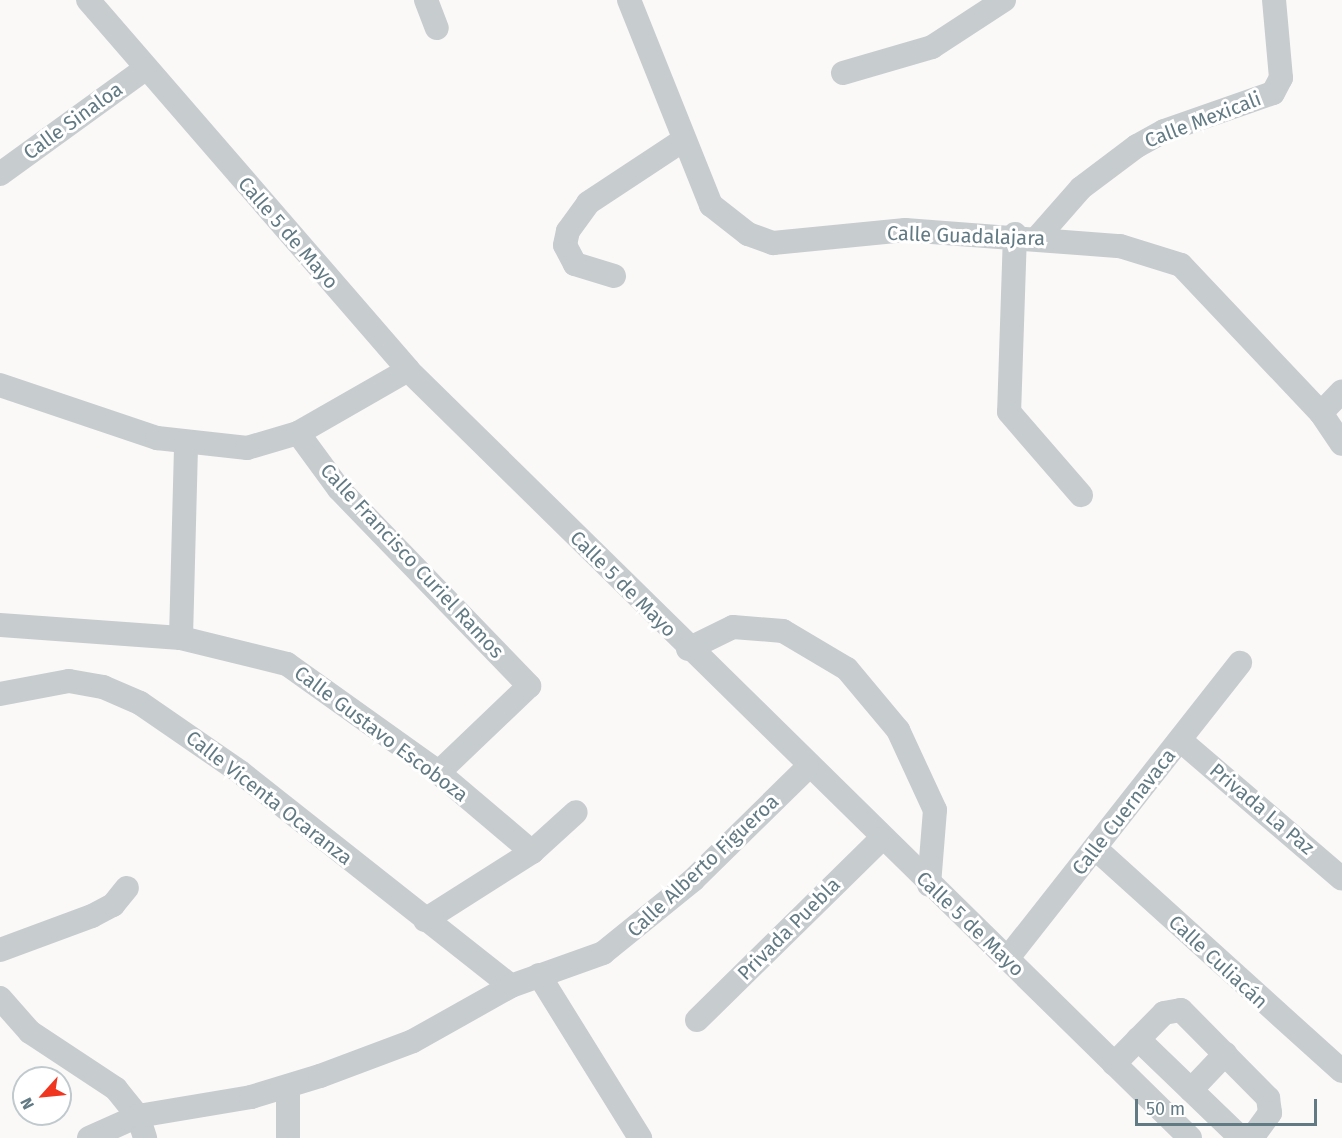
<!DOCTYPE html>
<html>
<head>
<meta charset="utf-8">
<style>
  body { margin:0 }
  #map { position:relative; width:1342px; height:1138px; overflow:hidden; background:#faf9f7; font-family:"Fira Sans",sans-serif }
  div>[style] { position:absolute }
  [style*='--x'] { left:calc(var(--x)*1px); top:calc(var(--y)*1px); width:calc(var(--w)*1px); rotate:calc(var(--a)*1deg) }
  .minor>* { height:24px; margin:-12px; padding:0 12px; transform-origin:12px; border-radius:12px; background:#c7cccf }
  span { translate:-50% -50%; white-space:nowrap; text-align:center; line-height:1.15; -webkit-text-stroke:6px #fff; paint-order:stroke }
  .street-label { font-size:20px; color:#627a84 }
  .north { position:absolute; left:12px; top:1066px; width:60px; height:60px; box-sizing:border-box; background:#fff; border:2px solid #c0cace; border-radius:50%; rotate:243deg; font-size:16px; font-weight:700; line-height:24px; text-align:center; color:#627a84 }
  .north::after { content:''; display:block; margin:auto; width:21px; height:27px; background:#f13620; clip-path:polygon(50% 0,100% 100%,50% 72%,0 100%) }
  .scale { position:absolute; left:1135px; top:1099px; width:182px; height:27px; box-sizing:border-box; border:3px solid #627a84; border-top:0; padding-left:8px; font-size:18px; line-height:21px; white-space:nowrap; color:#627a84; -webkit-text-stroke:4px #fff; paint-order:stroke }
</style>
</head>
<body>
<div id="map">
  <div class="minor">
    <div style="--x:88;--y:0;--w:489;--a:49.1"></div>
    <div style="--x:408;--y:370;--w:1096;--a:44.48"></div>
    <div style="--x:426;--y:0;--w:30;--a:69"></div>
    <div style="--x:629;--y:0;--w:221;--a:68.2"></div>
    <div style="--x:711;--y:205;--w:47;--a:38.1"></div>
    <div style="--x:748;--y:234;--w:27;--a:20"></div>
    <div style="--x:773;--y:243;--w:133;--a:-5.6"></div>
    <div style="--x:905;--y:230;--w:216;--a:4.3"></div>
    <div style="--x:1120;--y:246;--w:64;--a:17.3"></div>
    <div style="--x:1181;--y:265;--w:204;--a:46.6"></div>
    <div style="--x:1321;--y:413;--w:30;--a:-46"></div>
    <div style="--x:843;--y:73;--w:93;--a:-16.3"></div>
    <div style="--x:932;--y:47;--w:86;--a:-33.1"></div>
    <div style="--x:0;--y:174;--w:179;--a:-35.9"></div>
    <div style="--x:1015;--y:234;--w:178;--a:91.9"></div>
    <div style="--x:1009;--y:412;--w:110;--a:49.1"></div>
    <div style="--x:1038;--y:237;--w:65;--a:-48.7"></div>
    <div style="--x:1081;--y:188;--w:70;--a:-36.9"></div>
    <div style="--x:1137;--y:146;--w:31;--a:-29"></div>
    <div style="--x:1164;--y:131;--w:115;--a:-19.2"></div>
    <div style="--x:1273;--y:93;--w:17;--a:-62"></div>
    <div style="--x:1281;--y:78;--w:78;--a:-95.1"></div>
    <div style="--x:614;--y:276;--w:41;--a:-162.9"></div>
    <div style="--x:575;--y:264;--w:21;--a:-118"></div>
    <div style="--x:565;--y:245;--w:14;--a:-78"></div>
    <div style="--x:568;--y:231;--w:34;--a:-54"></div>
    <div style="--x:588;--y:203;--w:113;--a:-33.4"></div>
    <div style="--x:0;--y:385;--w:166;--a:18.7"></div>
    <div style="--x:157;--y:438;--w:91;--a:6.3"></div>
    <div style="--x:247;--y:448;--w:53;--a:-16.4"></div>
    <div style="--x:298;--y:433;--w:127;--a:-29.8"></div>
    <div style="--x:1321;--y:413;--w:37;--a:56"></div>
    <div style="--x:298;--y:433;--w:69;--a:53.8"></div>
    <div style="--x:339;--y:489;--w:274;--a:46"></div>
    <div style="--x:529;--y:686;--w:126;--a:136.3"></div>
    <div style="--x:0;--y:625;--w:181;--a:4.1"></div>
    <div style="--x:181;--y:638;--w:109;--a:13.8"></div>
    <div style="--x:287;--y:664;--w:179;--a:35.5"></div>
    <div style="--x:433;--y:768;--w:130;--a:40.3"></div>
    <div style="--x:181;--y:638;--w:196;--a:-88.5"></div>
    <div style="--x:688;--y:649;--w:50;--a:-26.1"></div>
    <div style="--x:733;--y:627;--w:50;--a:4.6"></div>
    <div style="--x:783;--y:631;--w:74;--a:30.7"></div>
    <div style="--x:847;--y:669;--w:80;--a:50.1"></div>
    <div style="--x:898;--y:730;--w:88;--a:65.2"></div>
    <div style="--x:935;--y:810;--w:75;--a:94.6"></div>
    <div style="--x:0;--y:694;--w:70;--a:-10.7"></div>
    <div style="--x:69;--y:681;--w:35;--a:10"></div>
    <div style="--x:103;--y:687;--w:40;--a:23.4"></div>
    <div style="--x:140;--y:703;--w:121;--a:34.6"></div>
    <div style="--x:240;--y:772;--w:345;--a:38.3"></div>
    <div style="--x:1180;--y:740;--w:213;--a:40.6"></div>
    <div style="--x:1096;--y:849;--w:331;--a:42.1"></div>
    <div style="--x:425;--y:920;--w:127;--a:-32.4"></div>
    <div style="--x:532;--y:852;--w:59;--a:-42.3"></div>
    <div style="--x:0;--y:950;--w:98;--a:-20.3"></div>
    <div style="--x:92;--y:916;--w:24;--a:-28"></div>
    <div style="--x:113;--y:905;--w:22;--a:-51"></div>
    <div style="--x:1007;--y:959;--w:377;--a:-51.8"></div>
    <div style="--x:539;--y:975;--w:192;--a:58.2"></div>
    <div style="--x:0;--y:998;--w:45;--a:48.6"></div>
    <div style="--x:30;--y:1032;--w:103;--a:33.5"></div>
    <div style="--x:116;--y:1089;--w:35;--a:51"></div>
    <div style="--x:138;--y:1116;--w:23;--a:72"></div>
    <div style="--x:697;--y:1020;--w:258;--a:-44.5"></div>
    <div style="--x:1138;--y:1039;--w:143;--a:43.9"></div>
    <div style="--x:1114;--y:1064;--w:71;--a:-45.6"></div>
    <div style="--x:1164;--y:1013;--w:17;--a:-10"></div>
    <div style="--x:1181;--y:1010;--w:124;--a:45.3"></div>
    <div style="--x:1268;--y:1098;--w:15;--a:82"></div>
    <div style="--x:1270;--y:1113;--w:31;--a:126"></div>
    <div style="--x:288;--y:1087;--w:51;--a:90"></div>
    <div style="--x:1191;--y:1090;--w:50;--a:-46.6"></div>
    <div style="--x:89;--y:1138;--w:54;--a:-24.2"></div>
    <div style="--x:138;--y:1116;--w:115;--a:-9.5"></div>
    <div style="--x:251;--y:1097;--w:72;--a:-16.9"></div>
    <div style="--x:320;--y:1076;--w:99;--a:-20.6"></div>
    <div style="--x:413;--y:1041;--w:112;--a:-29.3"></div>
    <div style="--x:511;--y:986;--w:98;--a:-19.7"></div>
    <div style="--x:603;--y:953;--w:116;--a:-39"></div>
    <div style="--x:693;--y:880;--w:160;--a:-44.5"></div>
  </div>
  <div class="street-label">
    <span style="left:1203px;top:120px;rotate:-21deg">Calle Mexicali</span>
    <span style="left:73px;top:121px;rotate:-36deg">Calle Sinaloa</span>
    <span style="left:288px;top:233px;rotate:49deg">Calle 5 de Mayo</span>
    <span style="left:966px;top:236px;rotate:2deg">Calle Guadalajara</span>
    <span style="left:412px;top:561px;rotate:47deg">Calle Francisco Curiel Ramos</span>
    <span style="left:623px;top:584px;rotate:45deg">Calle 5 de Mayo</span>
    <span style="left:381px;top:734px;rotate:37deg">Calle Gustavo Escoboza</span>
    <span style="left:269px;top:798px;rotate:38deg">Calle Vicenta Ocaranza</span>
    <span style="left:1262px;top:809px;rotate:40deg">Privada La Paz</span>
    <span style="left:1124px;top:812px;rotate:-52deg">Calle Cuernavaca</span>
    <span style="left:703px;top:866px;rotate:-43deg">Calle Alberto Figueroa</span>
    <span style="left:970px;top:924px;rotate:44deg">Calle 5 de Mayo</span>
    <span style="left:789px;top:929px;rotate:-45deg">Privada Puebla</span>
    <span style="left:1218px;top:962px;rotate:43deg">Calle Culiacán</span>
  </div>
  <div class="north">N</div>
  <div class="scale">50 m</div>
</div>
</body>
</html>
